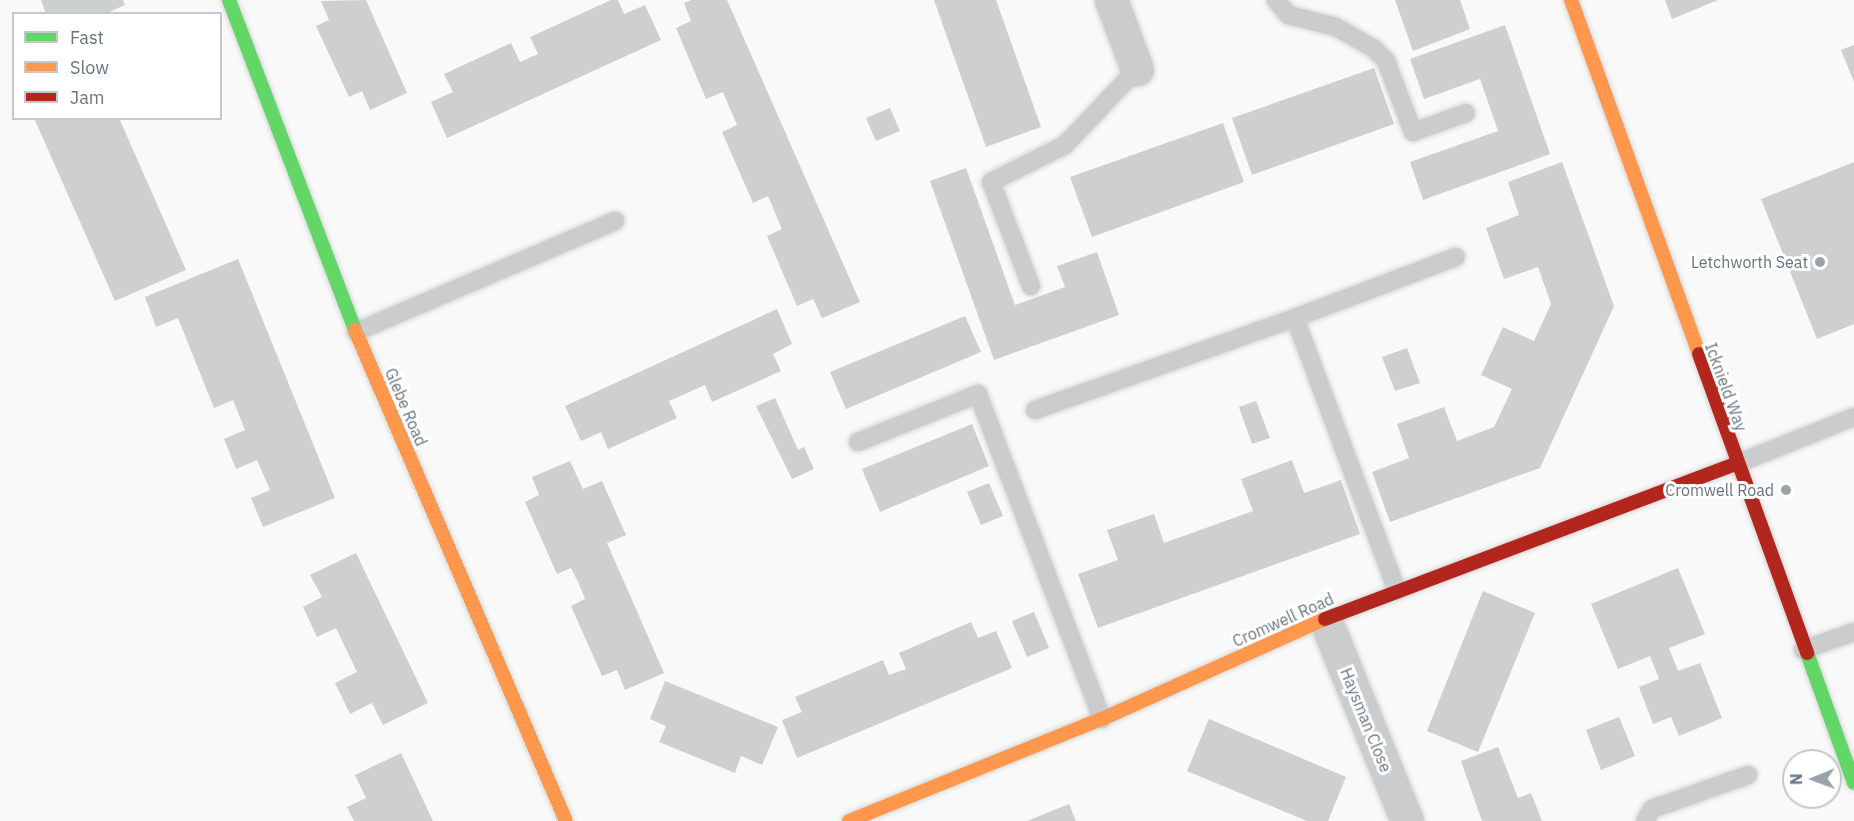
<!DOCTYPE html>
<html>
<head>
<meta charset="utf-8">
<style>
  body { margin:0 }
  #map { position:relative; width:1854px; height:821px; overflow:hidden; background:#f9f9f9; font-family:"IBM Plex Sans",sans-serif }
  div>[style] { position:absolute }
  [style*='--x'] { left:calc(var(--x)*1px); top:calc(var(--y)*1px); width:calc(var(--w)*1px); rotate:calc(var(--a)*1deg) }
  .building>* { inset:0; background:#cecfd0 }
  .roads { filter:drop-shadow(0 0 2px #d5d6d6) drop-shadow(0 0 2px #d5d6d6) }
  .lane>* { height:18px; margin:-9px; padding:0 9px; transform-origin:9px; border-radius:9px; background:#cacccd }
  .street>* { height:33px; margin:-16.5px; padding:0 16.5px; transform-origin:16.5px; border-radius:16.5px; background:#cacccd }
  .fast>* { height:14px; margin:-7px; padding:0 7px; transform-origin:7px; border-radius:7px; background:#63d668 }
  .slow>* { height:14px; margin:-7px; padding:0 7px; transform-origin:7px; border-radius:7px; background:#ff974d }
  .jam>* { height:14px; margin:-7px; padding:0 7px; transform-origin:7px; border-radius:7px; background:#b3261e }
  .dots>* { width:16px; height:16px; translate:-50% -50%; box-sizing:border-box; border:3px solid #fff; border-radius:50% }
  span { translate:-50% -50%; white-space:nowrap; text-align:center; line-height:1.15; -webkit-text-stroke:6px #fff; paint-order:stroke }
  .poi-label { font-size:16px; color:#68757f }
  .right { translate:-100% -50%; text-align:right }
  .street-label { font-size:16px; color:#68757f }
  .legend { position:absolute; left:12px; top:12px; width:210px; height:108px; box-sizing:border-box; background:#fff; border:2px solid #c3c8cc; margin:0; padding:8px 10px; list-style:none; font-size:18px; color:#68757f }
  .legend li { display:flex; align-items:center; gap:12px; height:30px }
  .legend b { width:30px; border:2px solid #c3c8cc }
  .north { position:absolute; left:1782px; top:749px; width:60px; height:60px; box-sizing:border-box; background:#fff; border:2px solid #c3c8cc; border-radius:50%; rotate:269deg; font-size:16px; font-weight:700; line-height:24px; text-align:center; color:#68757f }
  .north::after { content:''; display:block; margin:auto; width:21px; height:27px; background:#9ba3aa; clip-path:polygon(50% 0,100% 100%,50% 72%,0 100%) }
</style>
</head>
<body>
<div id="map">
  <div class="building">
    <div style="clip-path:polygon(41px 0,123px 0,125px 5px,105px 14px,46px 14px)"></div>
    <div style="clip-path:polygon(366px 0,407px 93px,370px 110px,362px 91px,349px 97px,316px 26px,329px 20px,321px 1px)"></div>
    <div style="clip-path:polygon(611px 0,618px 0,624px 14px,645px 5px,661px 40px,447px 138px,431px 102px,453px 92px,444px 74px,511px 43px,520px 62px,538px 54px,530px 37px)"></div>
    <div style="clip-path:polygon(692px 0,727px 0,860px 302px,822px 318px,813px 299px,797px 306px,767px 236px,782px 229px,768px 196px,753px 203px,722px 132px,737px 125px,723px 92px,706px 99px,676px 28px,691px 21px,684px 3px)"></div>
    <div style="clip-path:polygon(934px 0,996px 0,1041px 127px,986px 147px)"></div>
    <div style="clip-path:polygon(1395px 0,1460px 0,1470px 29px,1413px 51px)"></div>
    <div style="clip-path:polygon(1665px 0,1718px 0,1672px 19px)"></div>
    <div style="clip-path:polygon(1505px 25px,1550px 154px,1423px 200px,1410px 162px,1498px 131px,1480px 79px,1424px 99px,1410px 59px)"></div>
    <div style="clip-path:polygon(1854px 45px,1854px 82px,1841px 50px)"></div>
    <div style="clip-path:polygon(1374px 68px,1394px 124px,1252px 175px,1232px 118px)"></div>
    <div style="clip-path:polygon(890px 108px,900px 131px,876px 141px,866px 118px)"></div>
    <div style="clip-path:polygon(34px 118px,119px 118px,186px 270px,115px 301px)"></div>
    <div style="clip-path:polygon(1223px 123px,1244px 182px,1092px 237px,1070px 177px)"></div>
    <div style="clip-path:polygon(1562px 162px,1614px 306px,1540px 468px,1390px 522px,1372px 472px,1409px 458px,1397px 424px,1444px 407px,1457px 441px,1494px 427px,1512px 389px,1481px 375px,1503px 327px,1534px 341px,1551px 304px,1538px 267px,1504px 279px,1486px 228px,1519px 215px,1508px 182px)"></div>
    <div style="clip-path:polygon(1854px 162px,1854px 324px,1817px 339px,1761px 199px)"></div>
    <div style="clip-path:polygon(966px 168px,1015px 305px,1065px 287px,1057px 266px,1097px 252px,1119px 315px,994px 360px,930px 181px)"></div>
    <div style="clip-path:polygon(238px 259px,335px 498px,263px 527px,251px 498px,270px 490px,257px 460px,236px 469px,224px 439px,245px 430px,233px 400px,214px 408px,178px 318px,156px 327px,145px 297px)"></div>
    <div style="clip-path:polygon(777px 309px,792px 344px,773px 354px,781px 371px,712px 402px,705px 385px,669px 401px,677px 418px,608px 449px,601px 432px,581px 441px,565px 406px)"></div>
    <div style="clip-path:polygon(965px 316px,981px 352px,846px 409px,830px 372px)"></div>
    <div style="clip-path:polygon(1407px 348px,1420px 383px,1395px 391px,1382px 357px)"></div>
    <div style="clip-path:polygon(775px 398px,798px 450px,804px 447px,814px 469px,792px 479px,756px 406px)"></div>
    <div style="clip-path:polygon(1256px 401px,1270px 438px,1252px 444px,1239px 407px)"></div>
    <div style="clip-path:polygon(972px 424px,989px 466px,880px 512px,862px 469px)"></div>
    <div style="clip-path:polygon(1292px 460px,1304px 493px,1341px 480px,1360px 534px,1098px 628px,1078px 574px,1118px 560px,1107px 530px,1154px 514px,1164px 543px,1253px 511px,1241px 479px)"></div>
    <div style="clip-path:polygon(570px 461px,583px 489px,602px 481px,626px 535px,607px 543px,664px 673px,625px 690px,617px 670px,602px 676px,571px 606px,585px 599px,579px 584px,571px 568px,557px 574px,525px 502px,539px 495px,532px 477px)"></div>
    <div style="clip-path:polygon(989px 483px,1003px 516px,981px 525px,967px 492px)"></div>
    <div style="clip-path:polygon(356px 553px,428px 703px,383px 725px,372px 703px,350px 714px,335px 683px,357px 672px,336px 628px,317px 637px,303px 607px,322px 597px,310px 575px)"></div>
    <div style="clip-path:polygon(1678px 568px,1705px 634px,1669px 648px,1678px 671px,1700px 663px,1722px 718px,1679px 736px,1671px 717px,1653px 724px,1639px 687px,1659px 679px,1650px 656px,1618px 669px,1591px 604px)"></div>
    <div style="clip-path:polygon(1483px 591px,1535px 613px,1478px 752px,1427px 731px)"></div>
    <div style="clip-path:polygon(1034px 612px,1049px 648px,1027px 657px,1012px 621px)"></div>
    <div style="clip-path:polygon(971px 622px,978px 638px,996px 631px,1012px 668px,797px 758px,782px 720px,802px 712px,795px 697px,883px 660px,889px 675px,906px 669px,899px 653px)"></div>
    <div style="clip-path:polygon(665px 681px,778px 727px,762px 765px,741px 756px,735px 773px,659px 742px,666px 726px,650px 719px)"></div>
    <div style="clip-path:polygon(1619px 717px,1635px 756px,1601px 770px,1586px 730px)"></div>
    <div style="clip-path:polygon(1209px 719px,1346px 777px,1328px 821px,1307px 821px,1187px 771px)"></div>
    <div style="clip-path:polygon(1498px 747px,1518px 798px,1531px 793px,1542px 821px,1482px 821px,1461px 761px)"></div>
    <div style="clip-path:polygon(401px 753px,433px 821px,354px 821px,347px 807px,366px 798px,355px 775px)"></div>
    <div style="clip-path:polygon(1069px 804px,1076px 821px,1027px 821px)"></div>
  </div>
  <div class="roads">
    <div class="lane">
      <div style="--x:1276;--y:0;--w:19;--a:51"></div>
      <div style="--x:1288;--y:15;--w:49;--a:14"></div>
      <div style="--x:1336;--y:27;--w:43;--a:29.6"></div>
      <div style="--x:1373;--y:48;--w:18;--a:45"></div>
      <div style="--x:1386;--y:61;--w:76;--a:69.2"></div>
      <div style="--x:1413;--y:132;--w:56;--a:-19.7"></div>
      <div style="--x:1031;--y:286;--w:111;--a:-111"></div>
      <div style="--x:991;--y:182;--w:83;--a:-26.6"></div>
      <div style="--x:1065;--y:145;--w:105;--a:-46.5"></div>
      <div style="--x:1295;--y:318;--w:172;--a:-20.8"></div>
      <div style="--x:356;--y:332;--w:282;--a:-23.2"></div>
      <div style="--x:1035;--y:410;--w:276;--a:-19.5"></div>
      <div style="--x:1295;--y:318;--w:291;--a:69.5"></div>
      <div style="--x:858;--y:442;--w:129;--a:-21.8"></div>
      <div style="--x:978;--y:394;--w:348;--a:69.1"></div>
      <div style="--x:1736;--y:464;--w:127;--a:-21.7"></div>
      <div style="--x:1803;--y:650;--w:54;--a:-19.4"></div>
      <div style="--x:1645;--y:821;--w:14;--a:-60"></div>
      <div style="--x:1652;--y:809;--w:102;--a:-19.5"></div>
    </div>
    <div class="street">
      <div style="--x:1111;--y:0;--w:74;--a:69.4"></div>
      <div style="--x:1325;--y:619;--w:218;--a:67.9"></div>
    </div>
    <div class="fast">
      <div style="--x:229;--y:0;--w:353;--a:69.1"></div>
      <div style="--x:1807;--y:653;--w:138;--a:70.1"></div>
    </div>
    <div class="slow">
      <div style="--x:1571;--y:0;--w:376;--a:70.1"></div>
      <div style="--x:355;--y:330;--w:534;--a:66.75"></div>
      <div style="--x:849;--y:821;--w:273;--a:-22"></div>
      <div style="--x:1102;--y:719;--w:244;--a:-24.2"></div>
    </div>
    <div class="jam">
      <div style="--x:1699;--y:354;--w:318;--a:70.1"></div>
      <div style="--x:1325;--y:619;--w:439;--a:-20.7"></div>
    </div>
  </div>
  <div class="dots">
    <div style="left:1820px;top:262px;background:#9ba3aa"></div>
    <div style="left:1786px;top:490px;background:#9ba3aa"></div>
  </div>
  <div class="poi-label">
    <span class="right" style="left:1808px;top:262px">Letchworth Seat</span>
    <span class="right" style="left:1774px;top:490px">Cromwell Road</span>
  </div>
  <div class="street-label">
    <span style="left:1726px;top:387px;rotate:70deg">Icknield Way</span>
    <span style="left:406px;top:407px;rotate:67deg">Glebe Road</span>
    <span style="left:1283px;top:620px;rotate:-24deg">Cromwell Road</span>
    <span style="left:1366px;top:720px;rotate:68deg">Haysman Close</span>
  </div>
  <ul class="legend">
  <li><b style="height:8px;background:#63d668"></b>Fast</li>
  <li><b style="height:8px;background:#ff974d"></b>Slow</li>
  <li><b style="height:8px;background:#b3261e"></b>Jam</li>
  </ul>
  <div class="north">N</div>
</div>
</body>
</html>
